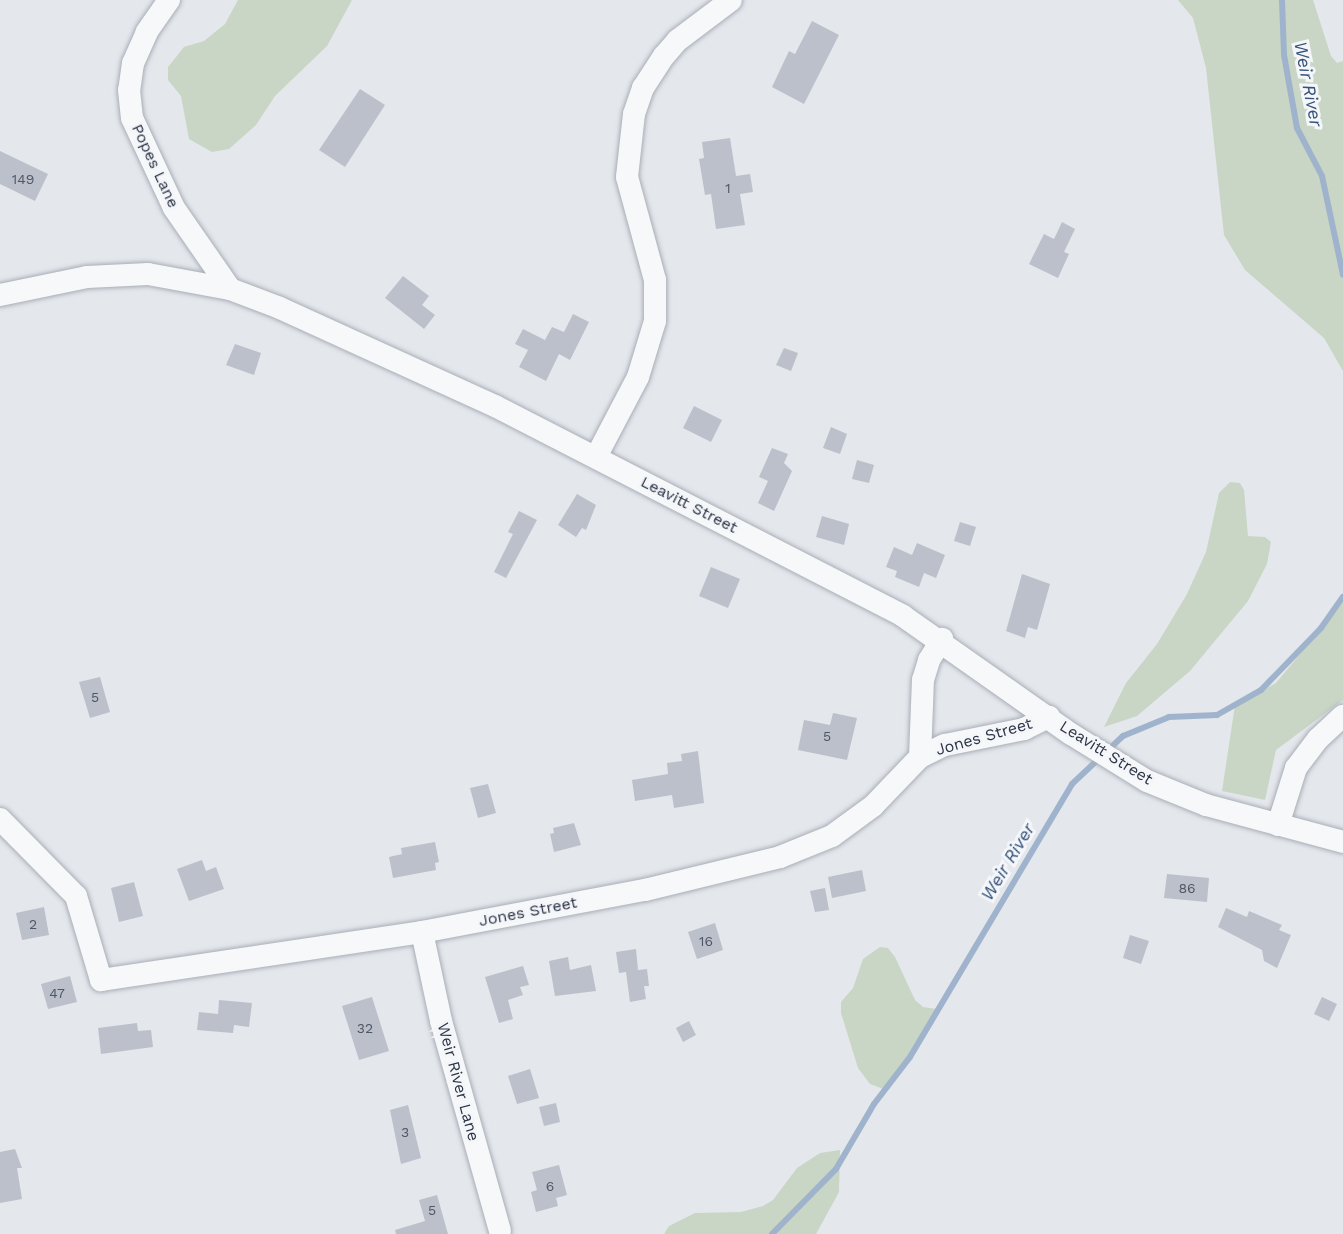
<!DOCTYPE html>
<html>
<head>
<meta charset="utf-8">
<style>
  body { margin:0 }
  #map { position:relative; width:1343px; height:1234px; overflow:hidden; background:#e4e7ec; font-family:"Work Sans",sans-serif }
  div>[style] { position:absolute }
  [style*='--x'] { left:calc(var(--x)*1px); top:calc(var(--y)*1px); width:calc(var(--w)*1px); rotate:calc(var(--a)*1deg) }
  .green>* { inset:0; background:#c9d6c5 }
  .stream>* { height:6px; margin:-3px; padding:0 3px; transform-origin:3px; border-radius:3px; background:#9fb4cc }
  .building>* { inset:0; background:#bbc0ca }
  .roads { filter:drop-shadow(0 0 2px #a9aeb7) drop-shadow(0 0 2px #a9aeb7) }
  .street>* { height:22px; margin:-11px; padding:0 11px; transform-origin:11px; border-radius:11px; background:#f7f8fa }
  span { translate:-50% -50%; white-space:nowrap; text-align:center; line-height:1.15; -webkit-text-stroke:6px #f4f6f9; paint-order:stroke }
  .number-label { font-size:14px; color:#4f5766 }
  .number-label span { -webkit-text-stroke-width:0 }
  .street-label { font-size:16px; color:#2b3445 }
  .water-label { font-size:18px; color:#34527a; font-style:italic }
</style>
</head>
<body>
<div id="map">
  <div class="green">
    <div style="clip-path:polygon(238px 0,352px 0,327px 46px,275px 96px,256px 125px,229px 149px,212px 152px,189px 139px,181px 96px,168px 80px,168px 67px,184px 47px,204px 41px,225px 24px)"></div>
    <div style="clip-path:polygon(1178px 0,1313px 0,1331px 56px,1337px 63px,1343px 61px,1343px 371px,1324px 338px,1245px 270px,1224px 235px,1206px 68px,1193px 18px)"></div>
    <div style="clip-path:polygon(1230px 482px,1240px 483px,1244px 490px,1248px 536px,1265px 537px,1271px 542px,1267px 564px,1248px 601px,1190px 671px,1137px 716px,1104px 727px,1126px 683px,1157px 644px,1187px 594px,1206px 552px,1219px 493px)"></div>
    <div style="clip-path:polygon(1343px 602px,1343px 700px,1276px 750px,1265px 800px,1222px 791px,1235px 705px,1276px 683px)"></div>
    <div style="clip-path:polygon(880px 947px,888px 948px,895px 957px,915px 1000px,923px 1007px,936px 1009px,913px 1053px,886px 1090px,870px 1084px,858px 1068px,841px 1013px,841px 1002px,853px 988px,863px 959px)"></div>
    <div style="clip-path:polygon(840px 1150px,839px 1192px,816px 1234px,664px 1234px,669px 1226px,695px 1213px,741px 1212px,763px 1206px,773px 1200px,797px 1168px,820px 1153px)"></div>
  </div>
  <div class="stream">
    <div style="--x:1282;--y:0;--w:55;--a:87.9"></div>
    <div style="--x:1284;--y:55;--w:74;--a:79.9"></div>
    <div style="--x:1297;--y:128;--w:54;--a:62.5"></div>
    <div style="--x:1322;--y:176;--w:101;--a:78"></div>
    <div style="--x:772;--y:1234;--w:91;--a:-45.4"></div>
    <div style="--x:836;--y:1169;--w:75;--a:-59.7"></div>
    <div style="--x:874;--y:1104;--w:59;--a:-52.5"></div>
    <div style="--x:910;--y:1057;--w:317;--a:-59.3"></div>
    <div style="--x:1072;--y:784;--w:70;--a:-43.3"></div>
    <div style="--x:1123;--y:736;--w:50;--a:-22.4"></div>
    <div style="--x:1169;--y:717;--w:48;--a:-2.4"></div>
    <div style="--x:1217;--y:715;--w:51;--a:-29.6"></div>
    <div style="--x:1261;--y:690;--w:86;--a:-45.9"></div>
    <div style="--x:1321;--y:628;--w:38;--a:-55"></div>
  </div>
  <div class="building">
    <div style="clip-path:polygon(812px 21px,839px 35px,804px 104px,772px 87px,789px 51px,795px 54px)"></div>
    <div style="clip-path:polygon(360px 89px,385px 105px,345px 167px,319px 150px)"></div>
    <div style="clip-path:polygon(730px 138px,736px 176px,750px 174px,753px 192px,740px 194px,745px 225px,716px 229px,711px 194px,705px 195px,699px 159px,704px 158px,702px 142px)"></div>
    <div style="clip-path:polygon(0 151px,48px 174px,35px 201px,0 184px)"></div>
    <div style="clip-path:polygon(1062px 222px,1075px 229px,1064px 252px,1069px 254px,1058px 278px,1029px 264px,1044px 234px,1054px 239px)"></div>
    <div style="clip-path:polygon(403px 276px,429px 296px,422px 305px,435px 315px,424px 329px,385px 298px)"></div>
    <div style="clip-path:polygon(573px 314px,589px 322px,570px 360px,559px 354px,546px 381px,519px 367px,528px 350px,515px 344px,523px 329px,545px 340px,552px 327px,564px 332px)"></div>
    <div style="clip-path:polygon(235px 344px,261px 353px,254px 375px,226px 365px)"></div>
    <div style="clip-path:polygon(784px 348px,798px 353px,791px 371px,776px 365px)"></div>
    <div style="clip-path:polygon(694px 406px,722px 420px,711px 442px,683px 428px)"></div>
    <div style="clip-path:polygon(831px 427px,847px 434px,840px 454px,823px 448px)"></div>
    <div style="clip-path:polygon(772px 448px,788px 454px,784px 463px,792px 471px,774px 511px,758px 503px,768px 481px,759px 477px)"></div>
    <div style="clip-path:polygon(857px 460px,874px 465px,869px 483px,852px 479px)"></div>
    <div style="clip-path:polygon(577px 494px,596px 505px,586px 530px,582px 528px,576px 537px,558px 525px)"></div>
    <div style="clip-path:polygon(519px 511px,537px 520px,506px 578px,494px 572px,513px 534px,508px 532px)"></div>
    <div style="clip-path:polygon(822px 516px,849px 524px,844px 545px,816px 537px)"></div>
    <div style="clip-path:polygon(960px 522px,976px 527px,970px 546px,954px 541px)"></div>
    <div style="clip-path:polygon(917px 543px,945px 555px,936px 578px,924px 573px,919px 587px,895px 577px,897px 571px,886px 567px,894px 547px,912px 555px)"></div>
    <div style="clip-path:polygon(711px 567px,740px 579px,728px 608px,699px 596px)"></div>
    <div style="clip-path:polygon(1022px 574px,1050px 584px,1037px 630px,1028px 627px,1025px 638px,1006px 631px)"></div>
    <div style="clip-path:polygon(100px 677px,110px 712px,90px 718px,79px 682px)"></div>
    <div style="clip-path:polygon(833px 713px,857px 718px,847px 760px,798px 750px,804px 720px,830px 725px)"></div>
    <div style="clip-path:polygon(698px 751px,704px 803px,674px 808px,672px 795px,635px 801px,632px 780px,668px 774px,667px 763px,682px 761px,681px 754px)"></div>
    <div style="clip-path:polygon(488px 784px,496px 813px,478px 818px,470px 788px)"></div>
    <div style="clip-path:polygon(574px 823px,581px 845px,554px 852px,550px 834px,554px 833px,553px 828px)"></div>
    <div style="clip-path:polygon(435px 842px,439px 862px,435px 863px,436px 870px,393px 878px,389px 857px,402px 854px,401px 848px)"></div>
    <div style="clip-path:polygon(202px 860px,206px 871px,216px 867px,224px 889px,189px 901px,177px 869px)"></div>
    <div style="clip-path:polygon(862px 870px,866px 891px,832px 898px,828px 877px)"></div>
    <div style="clip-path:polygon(1167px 874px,1209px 878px,1207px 902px,1164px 898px)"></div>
    <div style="clip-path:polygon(134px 882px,143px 916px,119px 922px,111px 888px)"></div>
    <div style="clip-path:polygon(825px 888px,829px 910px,815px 912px,810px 891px)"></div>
    <div style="clip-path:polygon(44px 907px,49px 935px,22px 940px,16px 913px)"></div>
    <div style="clip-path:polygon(1226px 908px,1247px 917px,1249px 911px,1282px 925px,1279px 930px,1291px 935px,1277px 968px,1264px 961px,1262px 950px,1218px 927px)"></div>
    <div style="clip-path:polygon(715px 923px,723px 950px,697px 959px,688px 932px)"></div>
    <div style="clip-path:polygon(1130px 935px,1149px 941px,1141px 964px,1123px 958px)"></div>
    <div style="clip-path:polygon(636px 949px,638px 970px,630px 971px,647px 969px,649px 986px,644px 986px,646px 999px,630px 1002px,626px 972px,619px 973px,616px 952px)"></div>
    <div style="clip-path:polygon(568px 957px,570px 970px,591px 965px,596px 991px,555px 996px,549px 961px)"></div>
    <div style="clip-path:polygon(523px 966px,529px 985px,520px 987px,523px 995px,508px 1000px,513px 1019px,499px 1023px,485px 977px)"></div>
    <div style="clip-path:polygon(70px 976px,77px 1002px,48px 1009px,41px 984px)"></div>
    <div style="clip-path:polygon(372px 997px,389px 1051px,359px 1060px,342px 1006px)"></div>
    <div style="clip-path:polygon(1322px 997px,1337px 1004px,1329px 1021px,1314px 1014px)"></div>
    <div style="clip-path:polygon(219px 1000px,252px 1003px,249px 1027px,234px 1025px,233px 1033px,197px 1030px,199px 1012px,218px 1014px)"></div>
    <div style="clip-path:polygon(689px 1021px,696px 1035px,683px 1042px,676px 1028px)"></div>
    <div style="clip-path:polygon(137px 1023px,138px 1031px,151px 1030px,153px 1047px,101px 1054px,98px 1028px)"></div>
    <div style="clip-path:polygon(530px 1069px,539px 1098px,517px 1104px,508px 1076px)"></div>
    <div style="clip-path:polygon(556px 1103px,560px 1122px,544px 1126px,539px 1107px)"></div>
    <div style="clip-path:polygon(408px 1105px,421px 1158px,401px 1164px,390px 1110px)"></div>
    <div style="clip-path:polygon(15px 1149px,22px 1168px,17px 1168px,22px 1199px,0 1203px,0 1152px)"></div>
    <div style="clip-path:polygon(559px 1165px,567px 1195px,556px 1198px,558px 1206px,536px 1212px,531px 1192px,537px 1190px,532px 1172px)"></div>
    <div style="clip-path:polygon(437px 1195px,448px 1234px,396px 1234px,395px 1230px,425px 1221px,419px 1200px)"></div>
  </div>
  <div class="roads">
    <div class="street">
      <div style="--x:169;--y:0;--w:39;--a:125"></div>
      <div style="--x:147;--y:32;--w:34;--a:114"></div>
      <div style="--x:133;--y:63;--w:27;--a:98"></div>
      <div style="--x:129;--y:90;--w:28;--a:84"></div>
      <div style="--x:132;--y:118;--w:99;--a:65"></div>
      <div style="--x:174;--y:208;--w:98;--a:55.3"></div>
      <div style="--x:0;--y:295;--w:89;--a:-11.7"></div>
      <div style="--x:87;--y:277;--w:61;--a:-2.8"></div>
      <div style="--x:148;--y:274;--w:83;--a:10.4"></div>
      <div style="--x:230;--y:289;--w:53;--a:20.8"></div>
      <div style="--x:280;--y:308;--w:236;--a:24.5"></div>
      <div style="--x:495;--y:406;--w:459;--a:27.2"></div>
      <div style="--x:903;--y:616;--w:205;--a:35.1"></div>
      <div style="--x:1071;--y:734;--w:89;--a:31.7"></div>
      <div style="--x:1147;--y:781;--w:64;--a:22.1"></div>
      <div style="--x:1206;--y:805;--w:142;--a:15.1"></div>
      <div style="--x:596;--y:457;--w:90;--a:-62.3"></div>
      <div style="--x:638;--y:377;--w:59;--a:-73.1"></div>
      <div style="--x:655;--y:321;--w:41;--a:-90"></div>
      <div style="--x:655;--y:280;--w:107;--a:-105.2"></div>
      <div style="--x:627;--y:177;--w:63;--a:-83.7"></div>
      <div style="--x:634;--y:114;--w:28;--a:-71"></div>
      <div style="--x:643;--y:88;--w:38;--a:-57"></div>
      <div style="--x:664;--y:56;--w:21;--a:-49"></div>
      <div style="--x:678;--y:40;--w:66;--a:-37"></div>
      <div style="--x:920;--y:757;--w:28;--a:-26"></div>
      <div style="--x:945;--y:745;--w:81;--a:-11.4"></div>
      <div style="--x:1024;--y:729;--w:28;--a:-26"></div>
      <div style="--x:0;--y:819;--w:108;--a:45.4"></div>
      <div style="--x:76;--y:896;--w:88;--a:73.4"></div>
      <div style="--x:101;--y:980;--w:325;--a:-8.5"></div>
      <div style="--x:422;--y:932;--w:227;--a:-10.7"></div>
      <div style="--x:645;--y:890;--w:139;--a:-13.7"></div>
      <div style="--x:780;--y:857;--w:56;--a:-22"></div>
      <div style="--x:832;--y:836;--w:51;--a:-36.2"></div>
      <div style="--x:873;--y:806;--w:68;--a:-46.2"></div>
      <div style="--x:920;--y:757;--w:77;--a:-87.8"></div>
      <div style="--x:923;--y:680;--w:21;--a:-73"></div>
      <div style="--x:929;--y:660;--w:25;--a:-58"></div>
      <div style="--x:1278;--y:825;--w:60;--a:-72.5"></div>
      <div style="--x:1296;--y:768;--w:36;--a:-53"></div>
      <div style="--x:1318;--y:739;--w:34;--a:-43"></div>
      <div style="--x:422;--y:932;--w:91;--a:77.9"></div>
      <div style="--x:441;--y:1021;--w:218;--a:74.3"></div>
    </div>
  </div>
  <div class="number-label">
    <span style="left:23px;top:179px">149</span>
    <span style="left:728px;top:188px">1</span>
    <span style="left:95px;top:697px">5</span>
    <span style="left:827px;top:736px">5</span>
    <span style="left:1187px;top:888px">86</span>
    <span style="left:33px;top:924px">2</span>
    <span style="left:706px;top:941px">16</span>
    <span style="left:57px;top:993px">47</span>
    <span style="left:365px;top:1028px">32</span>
    <span style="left:405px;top:1132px">3</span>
    <span style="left:550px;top:1186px">6</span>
    <span style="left:432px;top:1210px">5</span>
  </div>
  <div class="street-label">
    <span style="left:155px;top:166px;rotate:65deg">Popes Lane</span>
    <span style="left:689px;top:505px;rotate:27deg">Leavitt Street</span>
    <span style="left:984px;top:737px;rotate:-16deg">Jones Street</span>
    <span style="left:1106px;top:753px;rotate:32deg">Leavitt Street</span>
    <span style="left:528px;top:912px;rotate:-11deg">Jones Street</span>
    <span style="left:458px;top:1082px;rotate:75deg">Weir River Lane</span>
  </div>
  <div class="water-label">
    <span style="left:1308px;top:84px;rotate:79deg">Weir River</span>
    <span style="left:1008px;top:862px;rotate:-59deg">Weir River</span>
  </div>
</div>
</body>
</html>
